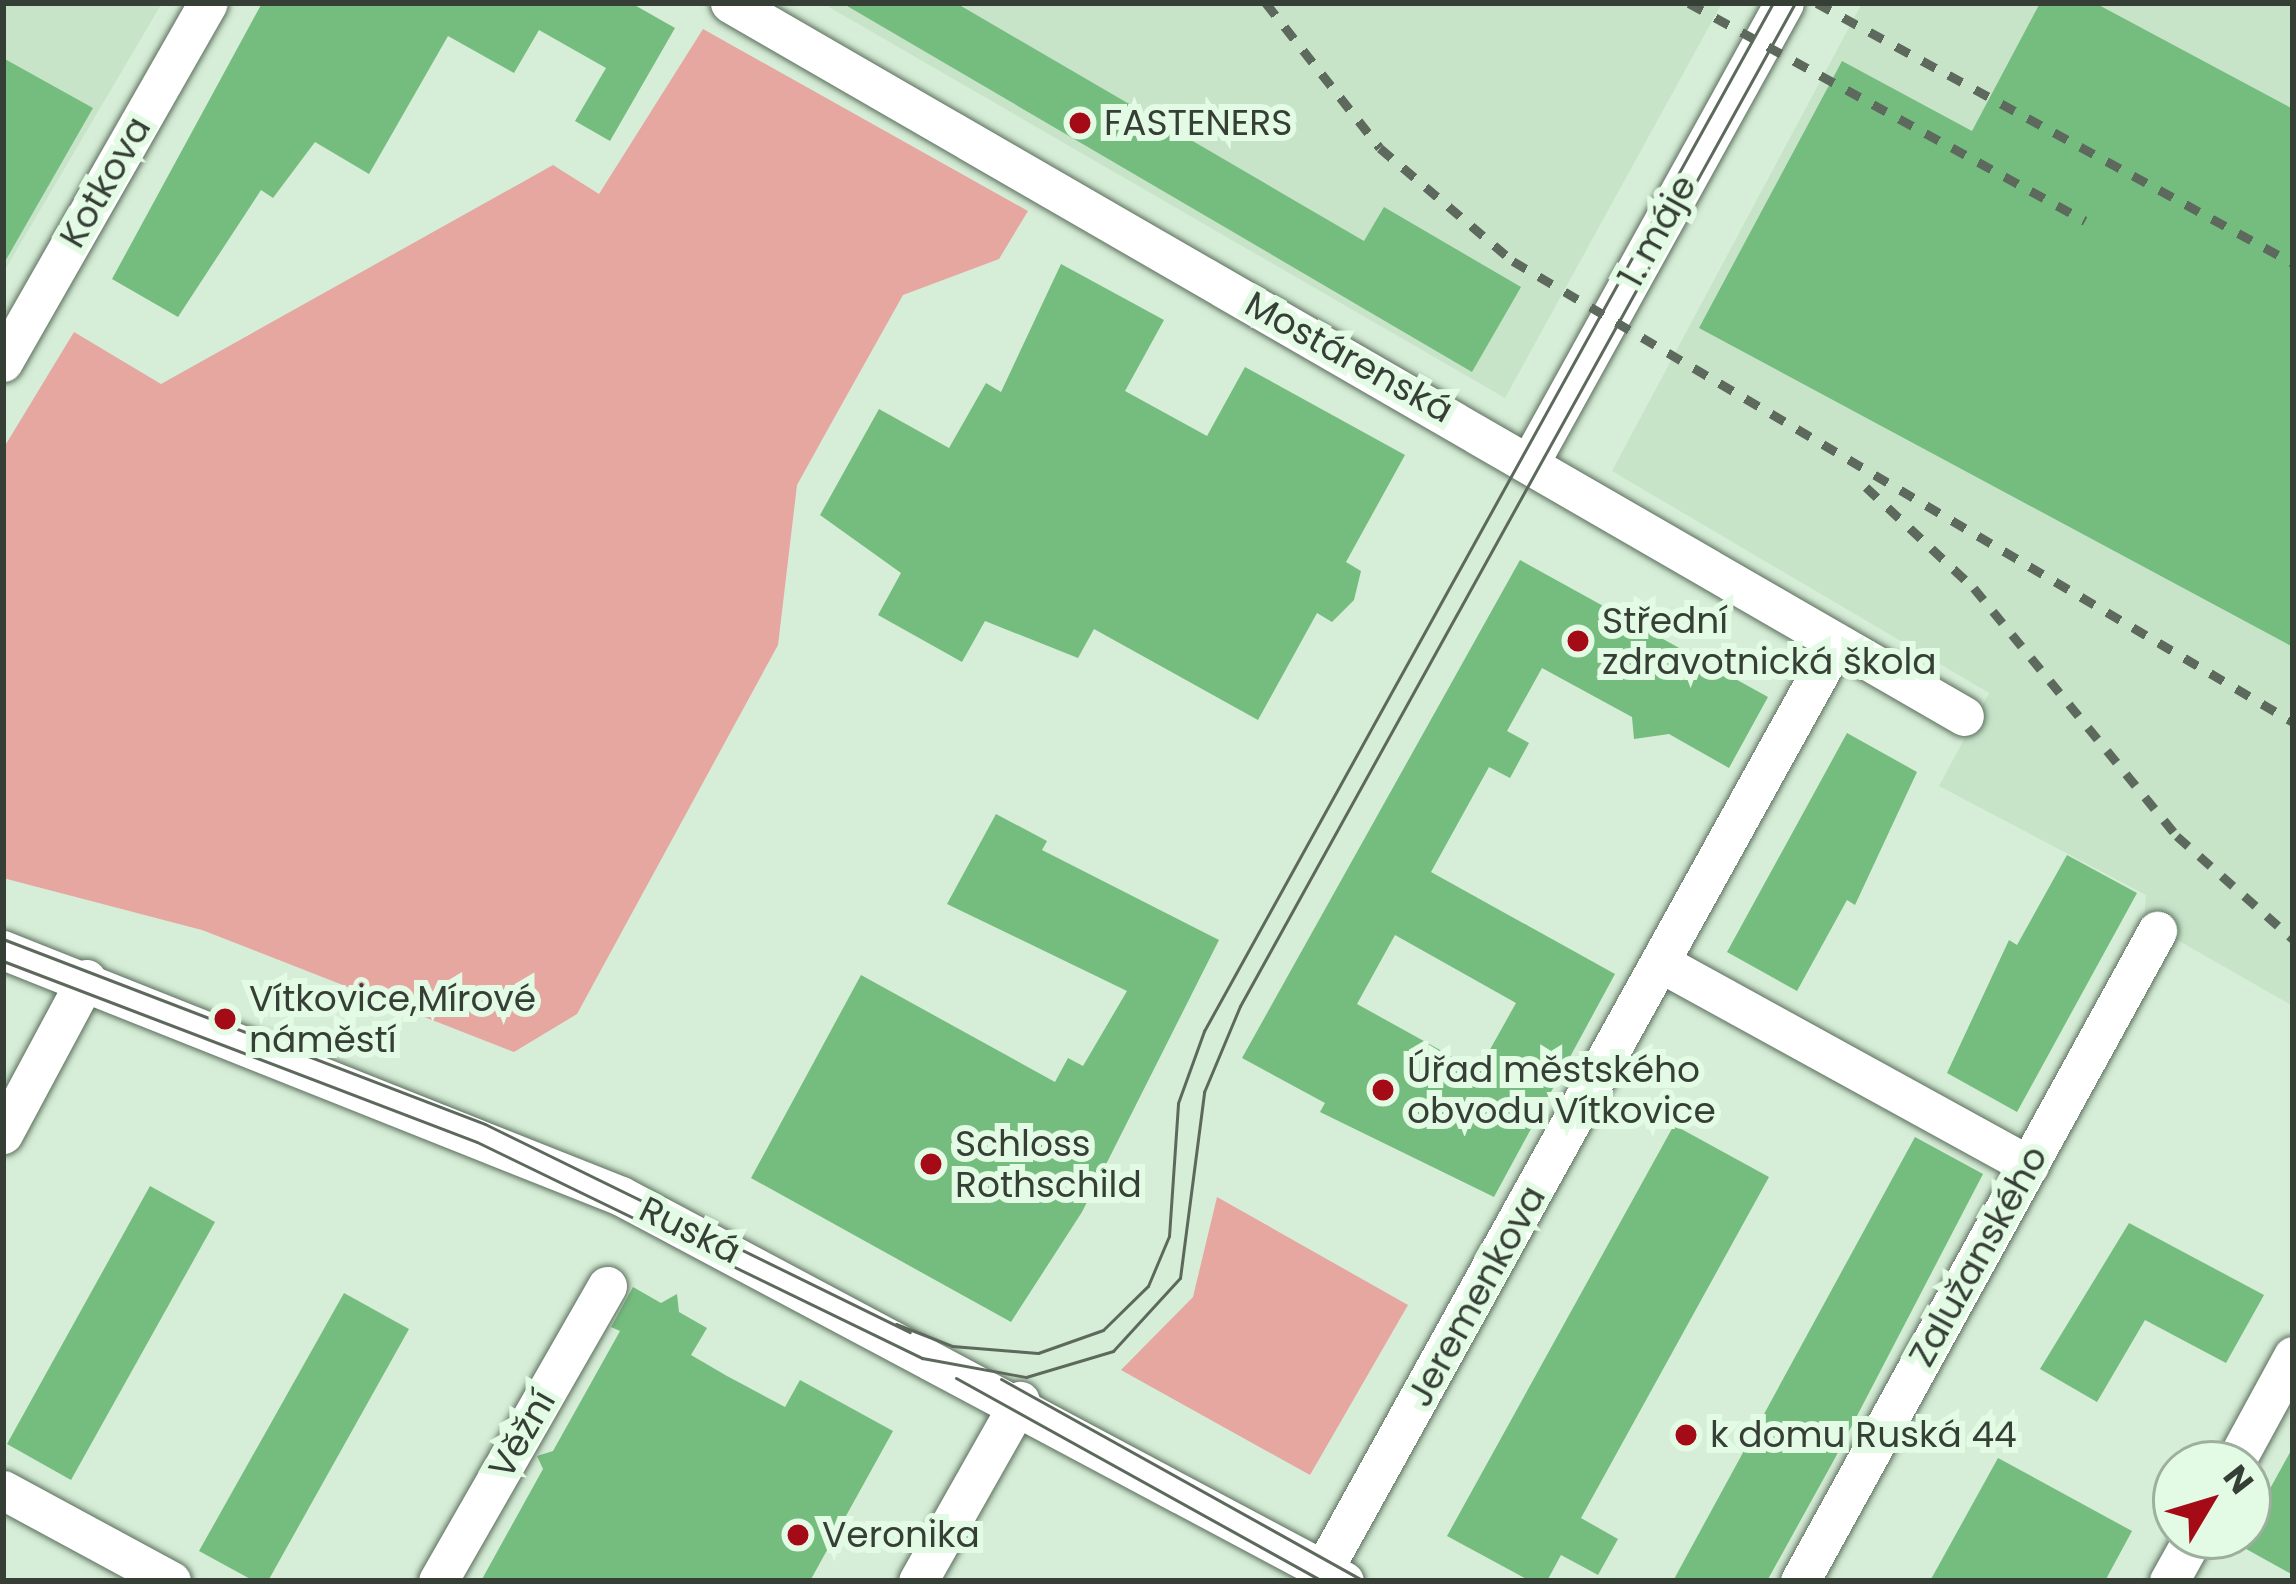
<!DOCTYPE html>
<html>
<head>
<meta charset="utf-8">
<style>
  body { margin:0 }
  #map { position:relative; width:2296px; height:1584px; overflow:hidden; background:#d6edd7; font-family:Poppins,sans-serif }
  div>[style] { position:absolute }
  [style*='--x'] { left:calc(var(--x)*1px); top:calc(var(--y)*1px); width:calc(var(--w)*1px); rotate:calc(var(--a)*1deg) }
  .built>* { inset:0; background:#c7e4c9 }
  .green>* { inset:0; background:#e5a7a0 }
  .building>* { inset:0; background:#75bd7e }
  .roads { filter:drop-shadow(0 0 3px #5a6e5c) drop-shadow(0 0 3px #5a6e5c) }
  .minor>* { height:39px; margin:-19.5px; padding:0 19.5px; transform-origin:19.5px; border-radius:19.5px; background:#fff }
  .tram>* { height:3px; margin:-1.5px; padding:0 1.5px; transform-origin:1.5px; border-radius:1.5px; background:#5c695c }
  .rail>* { height:9px; margin-top:-4.5px; transform-origin:0; background:repeating-linear-gradient(90deg,#5c695c 0 15px,transparent 0 30px) }
  .dots>* { width:33px; height:33px; translate:-50% -50%; box-sizing:border-box; border:6px solid #e3fae4; border-radius:50% }
  span { translate:-50% -50%; white-space:nowrap; text-align:center; line-height:1.15; -webkit-text-stroke:12px #e3fae4; paint-order:stroke }
  .poi-label { font-size:36px; color:#363f36 }
  .left { translate:0 -50%; text-align:left }
  .street-label { font-size:36px; color:#363f36 }
  .frame { position:absolute; inset:0; border:6px solid #363f36; pointer-events:none }
  .north { position:absolute; left:2152px; top:1440px; width:120px; height:120px; box-sizing:border-box; background:#e3fae4; border:3px solid #9eaf9e; border-radius:50%; rotate:52deg; font-size:33px; font-weight:700; line-height:48px; text-align:center; color:#363f36 }
  .north::after { content:''; display:block; margin:auto; width:42px; height:54px; background:#a40b17; clip-path:polygon(50% 0,100% 100%,50% 72%,0 100%) }
</style>
</head>
<body>
<div id="map">
  <div class="built">
    <div style="clip-path:polygon(3px 3px,162px 3px,3px 273px)"></div>
    <div style="clip-path:polygon(822px 3px,1722px 3px,1505px 398px)"></div>
    <div style="clip-path:polygon(1862px 3px,2293px 3px,2293px 1006px,2144px 921px,2146px 895px,1939px 786px,1989px 693px,1612px 471px)"></div>
  </div>
  <div class="green">
    <div style="clip-path:polygon(703px 29px,1028px 211px,999px 259px,903px 295px,828px 429px,797px 485px,778px 645px,577px 1014px,514px 1052px,202px 930px,3px 878px,3px 449px,74px 332px,161px 384px,553px 165px,599px 194px)"></div>
    <div style="clip-path:polygon(1217px 1197px,1408px 1305px,1310px 1475px,1121px 1370px,1193px 1297px)"></div>
  </div>
  <div class="building">
    <div style="clip-path:polygon(262px 3px,631px 3px,675px 28px,610px 141px,575px 121px,606px 68px,539px 30px,514px 73px,448px 36px,369px 174px,315px 142px,273px 198px,261px 190px,178px 317px,112px 279px)"></div>
    <div style="clip-path:polygon(842px 3px,956px 3px,1364px 241px,1384px 207px,1521px 287px,1472px 372px)"></div>
    <div style="clip-path:polygon(2040px 3px,2095px 3px,2293px 109px,2293px 647px,1699px 328px,1842px 61px,1972px 131px)"></div>
    <div style="clip-path:polygon(3px 58px,93px 108px,3px 265px)"></div>
    <div style="clip-path:polygon(1061px 264px,1164px 320px,1125px 391px,1207px 436px,1245px 367px,1405px 455px,1346px 562px,1361px 571px,1354px 600px,1332px 622px,1317px 613px,1258px 720px,1094px 629px,1078px 658px,985px 621px,962px 662px,878px 615px,901px 573px,820px 515px,879px 409px,949px 448px,986px 383px,1001px 392px)"></div>
    <div style="clip-path:polygon(evenodd,1520px 560px,1768px 697px,1729px 768px,1669px 734px,1634px 739px,1632px 717px,1542px 668px,1507px 731px,1529px 743px,1510px 778px,1489px 767px,1431px 872px,1615px 974px,1494px 1197px,1320px 1112px,1325px 1103px,1242px 1058px,1520px 560px,1395px 935px,1516px 1003px,1478px 1071px,1357px 1004px,1395px 935px)"></div>
    <div style="clip-path:polygon(1847px 733px,1917px 772px,1855px 905px,1847px 900px,1797px 991px,1727px 952px)"></div>
    <div style="clip-path:polygon(996px 814px,1047px 841px,1042px 850px,1219px 940px,1082px 1212px,1011px 1322px,751px 1178px,861px 975px,1055px 1082px,1068px 1058px,1083px 1066px,1127px 991px,947px 904px)"></div>
    <div style="clip-path:polygon(2067px 855px,2137px 893px,2017px 1112px,1947px 1073px,2009px 940px,2017px 945px)"></div>
    <div style="clip-path:polygon(1674px 1125px,1769px 1177px,1581px 1518px,1618px 1539px,1598px 1575px,1561px 1555px,1547px 1581px,1530px 1581px,1447px 1536px)"></div>
    <div style="clip-path:polygon(1915px 1137px,1983px 1174px,1834px 1460px,1767px 1581px,1673px 1581px)"></div>
    <div style="clip-path:polygon(150px 1186px,215px 1222px,71px 1480px,7px 1444px)"></div>
    <div style="clip-path:polygon(2129px 1223px,2264px 1295px,2226px 1363px,2145px 1320px,2097px 1402px,2040px 1369px)"></div>
    <div style="clip-path:polygon(633px 1287px,661px 1303px,677px 1294px,679px 1312px,707px 1328px,691px 1355px,727px 1376px,785px 1407px,800px 1380px,893px 1431px,810px 1581px,481px 1581px,543px 1469px,537px 1456px,553px 1451px,620px 1331px,611px 1327px)"></div>
    <div style="clip-path:polygon(344px 1293px,409px 1329px,268px 1581px,254px 1581px,199px 1551px)"></div>
    <div style="clip-path:polygon(2293px 1447px,2293px 1575px,2239px 1545px)"></div>
    <div style="clip-path:polygon(1998px 1458px,2132px 1531px,2105px 1581px,1930px 1581px)"></div>
  </div>
  <div class="roads">
    <div class="minor">
      <div style="--x:730;--y:3;--w:1425;--a:30.02"></div>
      <div style="--x:3;--y:362;--w:413;--a:-60.3"></div>
      <div style="--x:1531;--y:460;--w:522;--a:-61.03"></div>
      <div style="--x:3;--y:950;--w:665;--a:21.71"></div>
      <div style="--x:621;--y:1196;--w:819;--a:28.04"></div>
      <div style="--x:1661;--y:963;--w:420;--a:28.8"></div>
      <div style="--x:3;--y:1134;--w:176;--a:-61.8"></div>
      <div style="--x:2234;--y:1464;--w:123;--a:-61.4"></div>
      <div style="--x:3;--y:1490;--w:191;--a:28.4"></div>
      <div style="--x:438;--y:1581;--w:340;--a:-60.2"></div>
      <div style="--x:918;--y:1581;--w:207;--a:-60.5"></div>
      <div style="--x:1317;--y:1581;--w:1072;--a:-61.04"></div>
      <div style="--x:1800;--y:1581;--w:742;--a:-61.22"></div>
      <div style="--x:2169;--y:1581;--w:51;--a:-60.9"></div>
    </div>
  </div>
  <div class="tram">
    <div style="--x:3;--y:939;--w:516;--a:21"></div>
    <div style="--x:485;--y:1124;--w:473;--a:26.1"></div>
    <div style="--x:3;--y:961;--w:507;--a:20.9"></div>
    <div style="--x:477;--y:1142;--w:495;--a:25.9"></div>
    <div style="--x:922;--y:1358;--w:106;--a:10.4"></div>
    <div style="--x:1026;--y:1377;--w:91;--a:-16.6"></div>
    <div style="--x:1113;--y:1351;--w:99;--a:-47.5"></div>
    <div style="--x:1180;--y:1278;--w:188;--a:-82.6"></div>
    <div style="--x:1204;--y:1092;--w:93;--a:-67.3"></div>
    <div style="--x:1240;--y:1006;--w:1146;--a:-61.04"></div>
    <div style="--x:896;--y:1324;--w:60;--a:21.4"></div>
    <div style="--x:952;--y:1346;--w:86;--a:4.7"></div>
    <div style="--x:1038;--y:1353;--w:69;--a:-19.5"></div>
    <div style="--x:1103;--y:1330;--w:63;--a:-44.4"></div>
    <div style="--x:1148;--y:1286;--w:54;--a:-67.2"></div>
    <div style="--x:1169;--y:1236;--w:133;--a:-86.1"></div>
    <div style="--x:1178;--y:1103;--w:77;--a:-70.1"></div>
    <div style="--x:1204;--y:1031;--w:1175;--a:-61.04"></div>
    <div style="--x:956;--y:1378;--w:419;--a:29"></div>
    <div style="--x:1001;--y:1379;--w:415;--a:29.1"></div>
  </div>
  <div class="rail">
    <div style="--x:1266;--y:3;--w:184;--a:51.8"></div>
    <div style="--x:1380;--y:148;--w:175;--a:40.4"></div>
    <div style="--x:1513;--y:261;--w:906;--a:30.58"></div>
    <div style="--x:1689;--y:3;--w:452;--a:28.8"></div>
    <div style="--x:1817;--y:3;--w:542;--a:28.64"></div>
    <div style="--x:1866;--y:487;--w:148;--a:43.1"></div>
    <div style="--x:1974;--y:588;--w:320;--a:50.7"></div>
    <div style="--x:2177;--y:836;--w:155;--a:41.6"></div>
  </div>
  <div class="dots">
    <div style="left:1080px;top:123px;background:#a40b17"></div>
    <div style="left:1578px;top:641px;background:#a40b17"></div>
    <div style="left:225px;top:1019px;background:#a40b17"></div>
    <div style="left:1383px;top:1090px;background:#a40b17"></div>
    <div style="left:931px;top:1164px;background:#a40b17"></div>
    <div style="left:1686px;top:1435px;background:#a40b17"></div>
    <div style="left:798px;top:1535px;background:#a40b17"></div>
  </div>
  <div class="poi-label">
    <span class="left" style="left:1104px;top:123px">FASTENERS</span>
    <span class="left" style="left:1602px;top:641px">Střední<br>zdravotnická škola</span>
    <span class="left" style="left:249px;top:1019px">Vítkovice,Mírové<br>náměstí</span>
    <span class="left" style="left:1407px;top:1090px">Úřad městského<br>obvodu Vítkovice</span>
    <span class="left" style="left:955px;top:1164px">Schloss<br>Rothschild</span>
    <span class="left" style="left:1710px;top:1435px">k domu Ruská 44</span>
    <span class="left" style="left:822px;top:1535px">Veronika</span>
  </div>
  <div class="street-label">
    <span style="left:105px;top:182px;rotate:-60deg">Kotkova</span>
    <span style="left:1657px;top:231px;rotate:-61deg">1. máje</span>
    <span style="left:1349px;top:357px;rotate:29deg">Mostárenská</span>
    <span style="left:690px;top:1230px;rotate:26deg">Ruská</span>
    <span style="left:1978px;top:1256px;rotate:-61deg">Zalužanského</span>
    <span style="left:1476px;top:1296px;rotate:-61deg">Jeremenkova</span>
    <span style="left:522px;top:1434px;rotate:-60deg">Věžní</span>
  </div>
  <div class="frame"></div>
  <div class="north">N</div>
</div>
</body>
</html>
